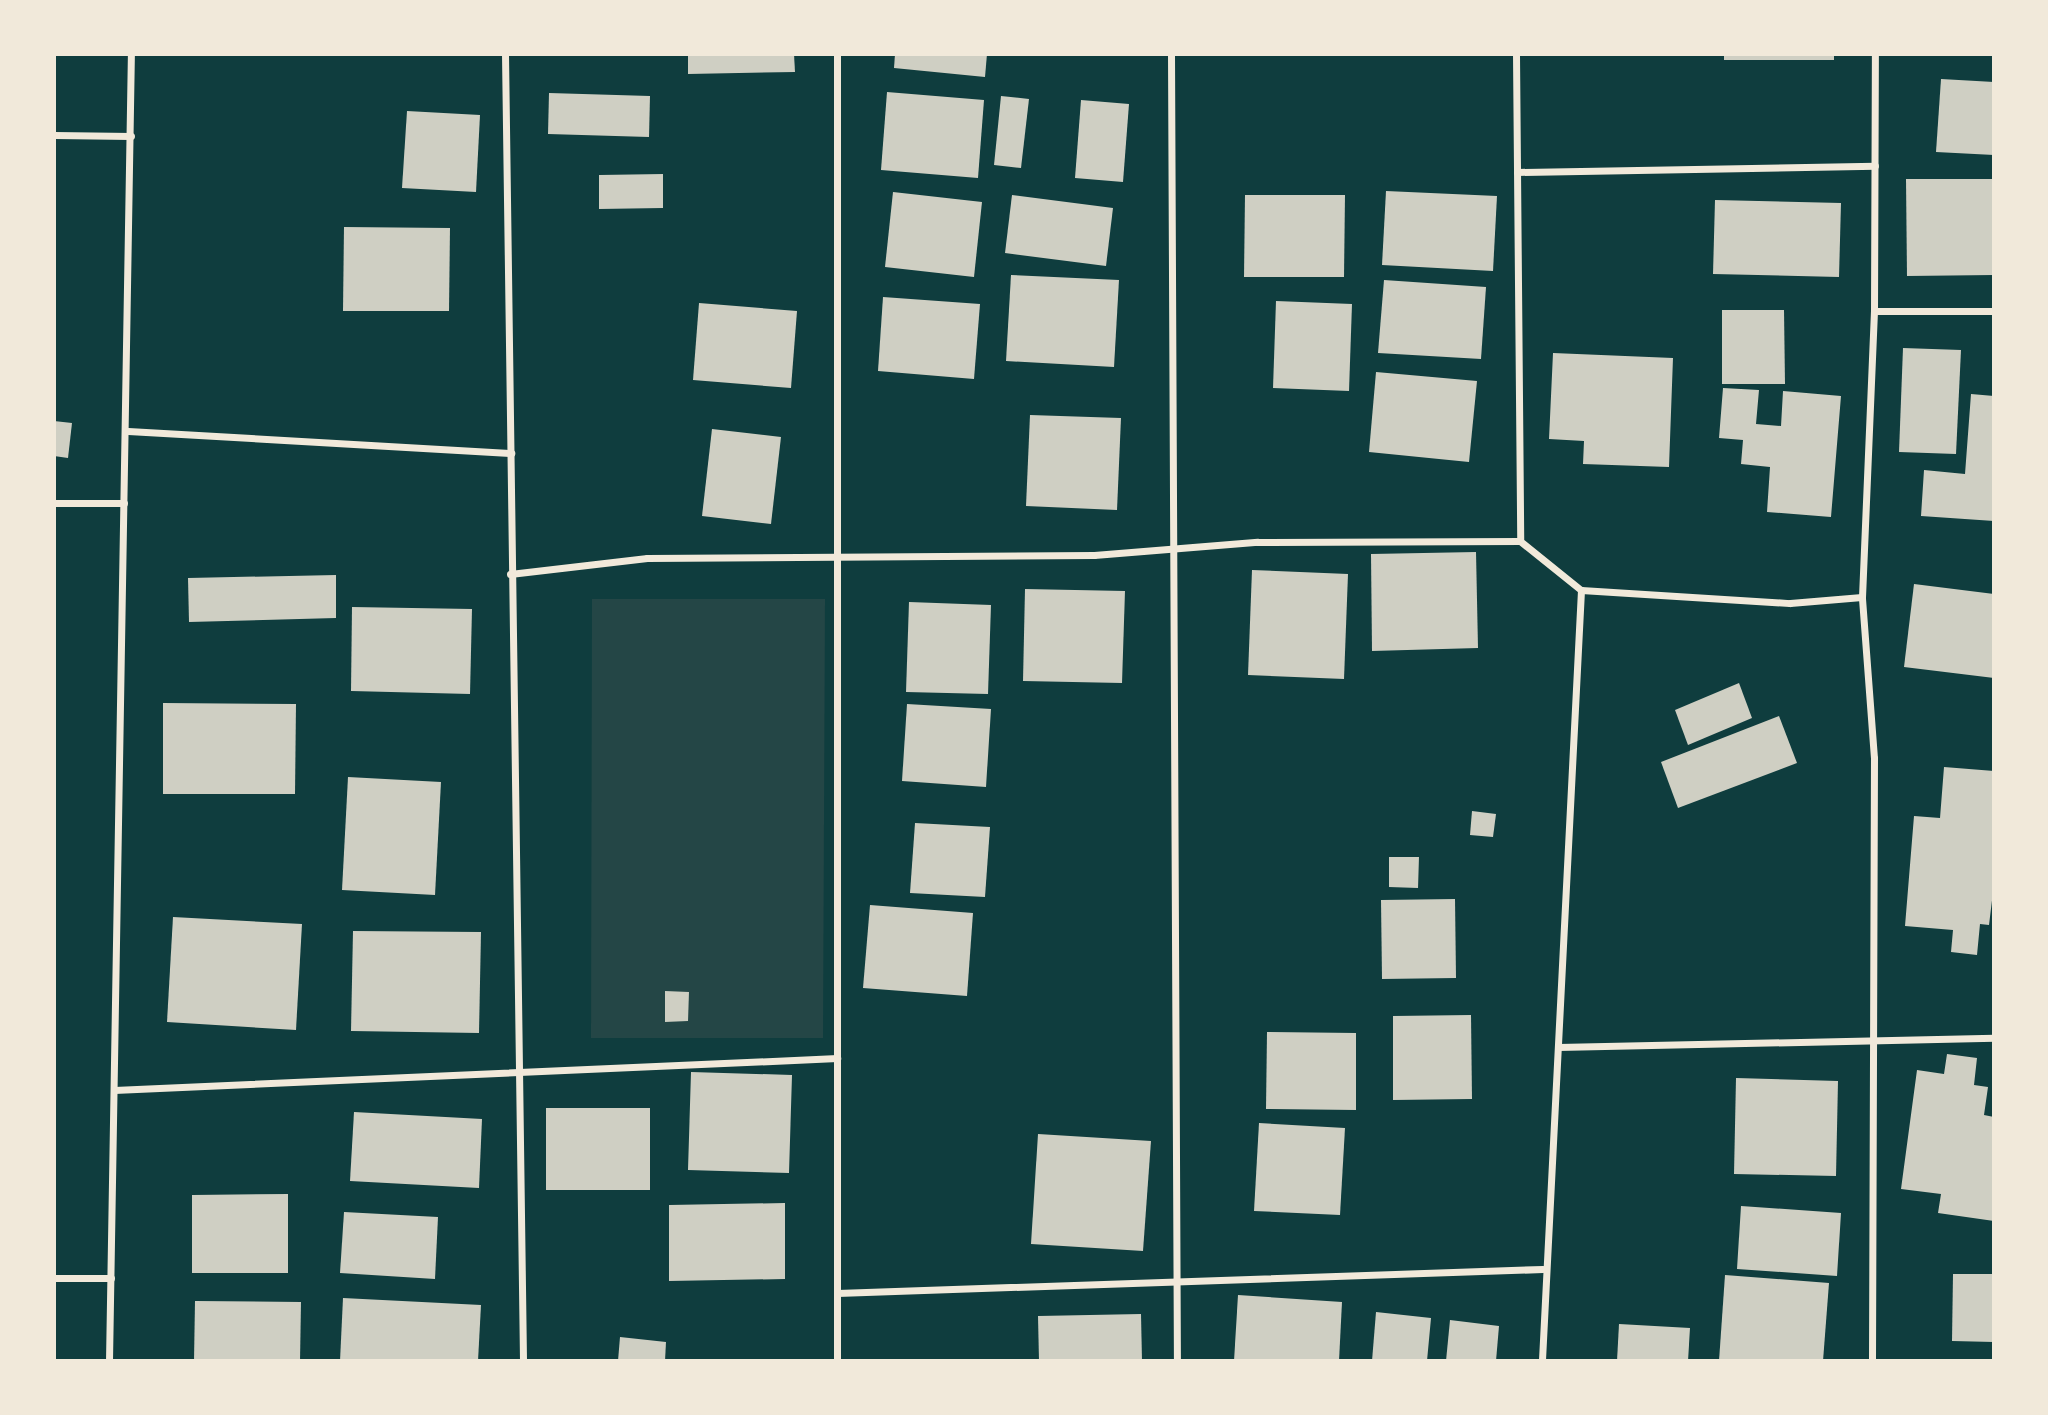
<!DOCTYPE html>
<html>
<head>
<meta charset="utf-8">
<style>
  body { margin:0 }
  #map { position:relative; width:2048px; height:1415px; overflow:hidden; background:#0f3d3e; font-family:"Golos Text",sans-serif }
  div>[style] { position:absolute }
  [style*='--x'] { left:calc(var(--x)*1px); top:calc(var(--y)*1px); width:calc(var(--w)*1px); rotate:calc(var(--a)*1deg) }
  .green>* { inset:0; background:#244646 }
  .building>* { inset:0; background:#cfcfc3 }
  .minor>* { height:7px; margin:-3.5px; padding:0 3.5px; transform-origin:3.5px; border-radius:3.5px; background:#f1e9da }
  span { translate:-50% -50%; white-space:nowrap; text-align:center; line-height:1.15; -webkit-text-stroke:5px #f1e9da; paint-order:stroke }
  .frame { position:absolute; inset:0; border:56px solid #f1e9da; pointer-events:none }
</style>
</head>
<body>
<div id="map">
  <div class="green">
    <div style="clip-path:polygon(592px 599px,825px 599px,823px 1038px,591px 1038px)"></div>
  </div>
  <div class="building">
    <div style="clip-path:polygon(688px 54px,794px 54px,795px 72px,688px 74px)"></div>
    <div style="clip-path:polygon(895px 54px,987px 54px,985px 77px,894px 68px)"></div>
    <div style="clip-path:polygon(1724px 54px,1834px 54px,1834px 60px,1724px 60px)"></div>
    <div style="clip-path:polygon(1941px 79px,1994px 82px,1994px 155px,1936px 152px)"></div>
    <div style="clip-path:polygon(887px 92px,984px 100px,978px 178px,881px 170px)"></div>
    <div style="clip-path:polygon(549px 93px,650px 96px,649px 137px,548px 134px)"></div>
    <div style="clip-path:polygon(1001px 96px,1029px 99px,1021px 168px,994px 165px)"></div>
    <div style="clip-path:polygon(1081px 100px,1129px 104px,1123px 182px,1075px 178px)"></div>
    <div style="clip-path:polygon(407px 111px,480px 115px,476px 192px,402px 188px)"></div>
    <div style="clip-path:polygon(663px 174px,663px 208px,599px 209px,599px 175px)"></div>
    <div style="clip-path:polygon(1906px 179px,1994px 179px,1994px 275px,1907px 276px)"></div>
    <div style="clip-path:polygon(1386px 191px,1497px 196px,1493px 271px,1382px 265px)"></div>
    <div style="clip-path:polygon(893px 192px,982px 202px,974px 277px,885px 267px)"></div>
    <div style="clip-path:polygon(1012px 195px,1113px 208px,1106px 266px,1005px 253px)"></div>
    <div style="clip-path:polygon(1245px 195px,1345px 195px,1344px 277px,1244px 277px)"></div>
    <div style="clip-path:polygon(1715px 200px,1841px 203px,1839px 277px,1713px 274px)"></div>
    <div style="clip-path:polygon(344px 227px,450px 228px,449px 311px,343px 311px)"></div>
    <div style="clip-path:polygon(1011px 275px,1119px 280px,1114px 367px,1006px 361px)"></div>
    <div style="clip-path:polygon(1384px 280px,1486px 287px,1481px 359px,1378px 353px)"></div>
    <div style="clip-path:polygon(883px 297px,980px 304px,974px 379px,878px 371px)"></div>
    <div style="clip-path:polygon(1276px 301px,1352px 304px,1349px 391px,1273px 388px)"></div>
    <div style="clip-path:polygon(699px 303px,797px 311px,791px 388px,693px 380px)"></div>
    <div style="clip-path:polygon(1722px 310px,1784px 310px,1785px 384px,1722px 384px)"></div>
    <div style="clip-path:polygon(1903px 348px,1961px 350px,1956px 454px,1899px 452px)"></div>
    <div style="clip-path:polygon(1553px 353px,1673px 358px,1669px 467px,1583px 464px,1584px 441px,1549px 439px)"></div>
    <div style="clip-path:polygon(1376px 372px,1477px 381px,1469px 462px,1369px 452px)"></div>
    <div style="clip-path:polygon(1723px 388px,1759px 390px,1756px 424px,1781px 426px,1783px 391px,1841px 396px,1831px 517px,1767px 512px,1770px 467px,1741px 464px,1743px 440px,1719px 438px)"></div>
    <div style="clip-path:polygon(1971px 394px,1994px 396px,1994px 521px,1921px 516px,1924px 470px,1965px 474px)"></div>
    <div style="clip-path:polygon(1030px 415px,1121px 418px,1117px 510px,1026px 506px)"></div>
    <div style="clip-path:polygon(54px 421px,72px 423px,68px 458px,54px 456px)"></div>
    <div style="clip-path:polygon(712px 429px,781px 437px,771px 524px,702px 516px)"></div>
    <div style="clip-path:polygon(1476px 552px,1478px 648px,1372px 651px,1371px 554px)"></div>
    <div style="clip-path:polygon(1252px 570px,1348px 574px,1344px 679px,1248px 675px)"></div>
    <div style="clip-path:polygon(336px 575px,336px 618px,189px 622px,188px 578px)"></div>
    <div style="clip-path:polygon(1914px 584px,1994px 594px,1994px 678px,1904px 667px)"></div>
    <div style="clip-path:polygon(1025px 589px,1125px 591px,1122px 683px,1023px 681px)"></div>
    <div style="clip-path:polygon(909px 602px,991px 605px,988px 694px,906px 692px)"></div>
    <div style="clip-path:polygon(352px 607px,472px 609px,470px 694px,351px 691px)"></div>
    <div style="clip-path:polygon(1739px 683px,1752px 718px,1688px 745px,1675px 710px)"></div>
    <div style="clip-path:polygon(163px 703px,296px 704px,295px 794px,163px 794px)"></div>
    <div style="clip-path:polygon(907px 704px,991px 709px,986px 787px,902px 781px)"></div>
    <div style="clip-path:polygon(1779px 716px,1797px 763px,1678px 808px,1661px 762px)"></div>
    <div style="clip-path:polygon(1944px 767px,1994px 771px,1994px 884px,1989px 925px,1980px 924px,1977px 955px,1951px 952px,1953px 930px,1905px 926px,1914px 816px,1940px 818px)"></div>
    <div style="clip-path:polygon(348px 777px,441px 782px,435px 895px,342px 890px)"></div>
    <div style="clip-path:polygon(1472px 811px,1496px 814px,1493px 837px,1470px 835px)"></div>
    <div style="clip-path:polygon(915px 823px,990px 827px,985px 897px,910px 893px)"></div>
    <div style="clip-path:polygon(1389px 857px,1419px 857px,1418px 888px,1389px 887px)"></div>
    <div style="clip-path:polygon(1455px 899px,1456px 978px,1382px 979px,1381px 900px)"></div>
    <div style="clip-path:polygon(870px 905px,973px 913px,967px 996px,863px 988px)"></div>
    <div style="clip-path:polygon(173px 917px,302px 924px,296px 1030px,167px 1022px)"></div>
    <div style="clip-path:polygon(353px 931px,481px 932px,479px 1033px,351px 1031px)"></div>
    <div style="clip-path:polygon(665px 991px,689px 992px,688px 1021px,665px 1022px)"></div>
    <div style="clip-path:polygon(1471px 1015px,1472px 1099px,1393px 1100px,1393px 1016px)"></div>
    <div style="clip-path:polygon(1267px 1032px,1356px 1033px,1356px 1110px,1266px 1109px)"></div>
    <div style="clip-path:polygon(1947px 1054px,1977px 1058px,1974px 1085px,1988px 1087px,1984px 1115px,1994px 1117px,1994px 1221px,1938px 1213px,1941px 1194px,1901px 1189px,1917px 1070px,1944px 1074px)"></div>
    <div style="clip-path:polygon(691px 1072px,792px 1075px,789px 1173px,688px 1170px)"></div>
    <div style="clip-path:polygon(1736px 1078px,1838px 1081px,1836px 1176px,1734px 1174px)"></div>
    <div style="clip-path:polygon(546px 1108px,650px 1108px,650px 1190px,546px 1190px)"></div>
    <div style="clip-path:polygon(354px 1112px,482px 1119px,479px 1188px,350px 1181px)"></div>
    <div style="clip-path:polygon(1259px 1123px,1345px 1128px,1340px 1215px,1254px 1211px)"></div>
    <div style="clip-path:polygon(1038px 1134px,1151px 1141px,1143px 1251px,1031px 1244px)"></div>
    <div style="clip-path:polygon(288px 1194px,288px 1273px,192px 1273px,192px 1195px)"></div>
    <div style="clip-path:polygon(785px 1203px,785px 1279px,669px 1281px,669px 1205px)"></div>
    <div style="clip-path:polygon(1741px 1206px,1841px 1213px,1837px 1276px,1737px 1269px)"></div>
    <div style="clip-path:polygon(344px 1212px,438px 1217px,435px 1279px,340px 1273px)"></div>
    <div style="clip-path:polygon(1953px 1274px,1994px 1274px,1994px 1342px,1952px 1341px)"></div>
    <div style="clip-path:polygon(1725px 1275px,1829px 1283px,1823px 1361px,1719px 1361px)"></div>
    <div style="clip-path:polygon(1238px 1295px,1342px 1302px,1339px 1361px,1234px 1361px)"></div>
    <div style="clip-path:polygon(343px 1298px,481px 1305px,478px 1361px,340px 1361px)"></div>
    <div style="clip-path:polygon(195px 1301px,301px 1302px,300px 1361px,194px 1361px)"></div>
    <div style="clip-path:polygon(1376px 1312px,1431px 1318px,1427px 1361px,1372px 1361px)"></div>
    <div style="clip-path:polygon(1141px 1314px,1142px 1361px,1039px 1361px,1038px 1316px)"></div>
    <div style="clip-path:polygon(1450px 1320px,1499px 1326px,1496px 1361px,1446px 1361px)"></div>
    <div style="clip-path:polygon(1619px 1324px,1690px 1328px,1688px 1361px,1617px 1361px)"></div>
    <div style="clip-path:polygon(620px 1337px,666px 1342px,665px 1361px,618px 1361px)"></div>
  </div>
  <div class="minor">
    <div style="--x:505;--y:54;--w:1307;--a:89.21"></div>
    <div style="--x:837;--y:54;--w:1307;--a:90"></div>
    <div style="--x:1171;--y:54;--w:1307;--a:89.74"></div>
    <div style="--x:1516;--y:54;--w:487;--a:89.5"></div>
    <div style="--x:1520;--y:541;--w:78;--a:38.8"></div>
    <div style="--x:1581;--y:590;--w:772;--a:92.9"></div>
    <div style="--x:54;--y:135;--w:77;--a:0.7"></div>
    <div style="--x:1517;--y:172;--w:358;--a:-1"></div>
    <div style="--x:1874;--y:311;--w:120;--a:0"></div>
    <div style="--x:128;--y:431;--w:384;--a:3.3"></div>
    <div style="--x:54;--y:503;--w:70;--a:0"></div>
    <div style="--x:510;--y:574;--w:138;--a:-6.7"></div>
    <div style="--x:647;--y:558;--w:447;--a:-0.4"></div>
    <div style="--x:1094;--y:555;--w:164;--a:-4.6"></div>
    <div style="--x:1257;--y:542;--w:263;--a:-0.2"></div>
    <div style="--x:1581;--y:590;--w:209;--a:3.6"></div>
    <div style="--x:1790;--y:603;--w:72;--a:-4.8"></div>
    <div style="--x:1558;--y:1047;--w:436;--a:-1.2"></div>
    <div style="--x:114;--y:1090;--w:724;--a:-2.53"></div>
    <div style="--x:54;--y:1278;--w:57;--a:0"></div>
    <div style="--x:837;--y:1293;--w:706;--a:-1.95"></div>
    <div style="--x:109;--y:1361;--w:1307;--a:-89.04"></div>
    <div style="--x:1872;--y:1361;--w:603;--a:-89.81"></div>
    <div style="--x:1874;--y:758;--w:161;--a:-94.3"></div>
    <div style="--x:1862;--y:597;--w:286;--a:-87.6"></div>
    <div style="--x:1874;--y:311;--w:257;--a:-89.8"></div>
  </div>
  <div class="frame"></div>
</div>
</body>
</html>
